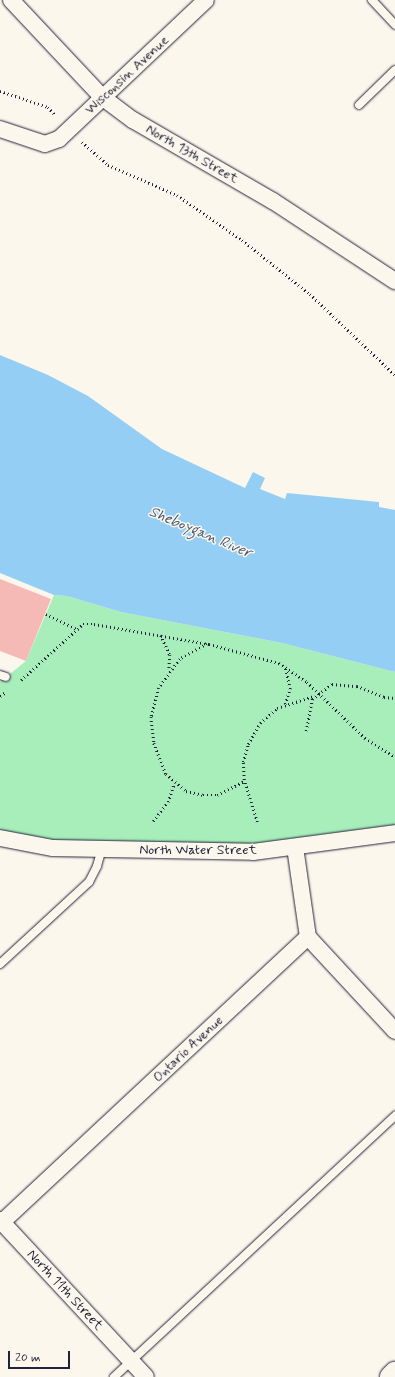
<!DOCTYPE html>
<html>
<head>
<meta charset="utf-8">
<style>
  body { margin:0 }
  #map { position:relative; width:395px; height:1377px; overflow:hidden; background:#fbf7ec; font-family:Mynerve,sans-serif }
  div>[style] { position:absolute }
  [style*='--x'] { left:calc(var(--x)*1px); top:calc(var(--y)*1px); width:calc(var(--w)*1px); rotate:calc(var(--a)*1deg) }
  .green>* { inset:0; background:#a7eebb }
  .water>* { inset:0; background:#94cef4 }
  .building>* { inset:0; background:#f5b9b6 }
  .path>* { height:2.5px; margin-top:-1.25px; transform-origin:0; background:repeating-linear-gradient(90deg,#22223b 0 1px,transparent 0 4px) }
  .roads { filter:drop-shadow(0 0 1px #22223b) drop-shadow(0 0 1px #22223b) }
  .service>* { height:8px; margin:-4px; padding:0 4px; transform-origin:4px; border-radius:4px; background:#fbf7ec }
  .minor>* { height:16px; margin:-8px; padding:0 8px; transform-origin:8px; border-radius:8px; background:#fbf7ec }
  .secondary>* { height:22px; margin:-11px; padding:0 11px; transform-origin:11px; border-radius:11px; background:#fbf7ec }
  span { translate:-50% -50%; white-space:nowrap; text-align:center; line-height:1.15; -webkit-text-stroke:3px #fbf7ec; paint-order:stroke }
  .street-label { font-size:14px; color:#22223b }
  .water-label { font-size:15px; color:#445672; font-style:italic }
  .scale { position:absolute; left:8px; top:1351px; width:62px; height:18px; box-sizing:border-box; border:2px solid #22223b; border-top:0; padding-left:5px; font-size:12px; line-height:14px; white-space:nowrap; color:#22223b; -webkit-text-stroke:3px #fbf7ec; paint-order:stroke }
</style>
</head>
<body>
<div id="map">
  <div class="green">
    <div style="clip-path:polygon(54px 595px,67px 596px,121px 612px,282px 643px,395px 672px,395px 830px,262px 849px,89px 846px,0 833px,0 682px,26px 661px)"></div>
  </div>
  <div class="water">
    <div style="clip-path:polygon(0 355px,48px 375px,88px 396px,162px 449px,245px 488px,253px 472px,265px 478px,260px 489px,285px 499px,287px 493px,379px 502px,379px 507px,395px 510px,395px 672px,282px 643px,121px 612px,67px 596px,54px 595px,0 573px)"></div>
  </div>
  <div class="building">
    <div style="clip-path:polygon(0 579px,51px 599px,26px 661px,0 651px)"></div>
  </div>
  <div class="path">
    <div style="--x:0;--y:91;--w:51;--a:18.4"></div>
    <div style="--x:48;--y:107;--w:12;--a:48"></div>
    <div style="--x:82;--y:142;--w:35;--a:41"></div>
    <div style="--x:108;--y:165;--w:75;--a:23.5"></div>
    <div style="--x:177;--y:195;--w:79;--a:34.7"></div>
    <div style="--x:242;--y:240;--w:87;--a:38.5"></div>
    <div style="--x:310;--y:294;--w:117;--a:43.6"></div>
    <div style="--x:46;--y:614;--w:34;--a:26"></div>
    <div style="--x:161;--y:635;--w:22;--a:66"></div>
    <div style="--x:170;--y:655;--w:15;--a:94"></div>
    <div style="--x:207;--y:644;--w:31;--a:151"></div>
    <div style="--x:180;--y:659;--w:36;--a:126"></div>
    <div style="--x:159;--y:688;--w:30;--a:105"></div>
    <div style="--x:151;--y:717;--w:26;--a:83"></div>
    <div style="--x:154;--y:743;--w:33;--a:69"></div>
    <div style="--x:166;--y:774;--w:26;--a:40"></div>
    <div style="--x:186;--y:791;--w:17;--a:13"></div>
    <div style="--x:203;--y:795;--w:14;--a:0"></div>
    <div style="--x:217;--y:795;--w:30;--a:-27"></div>
    <div style="--x:21;--y:680;--w:84;--a:-42.1"></div>
    <div style="--x:83;--y:624;--w:11;--a:0"></div>
    <div style="--x:94;--y:624;--w:117;--a:9.9"></div>
    <div style="--x:209;--y:644;--w:73;--a:15.2"></div>
    <div style="--x:279;--y:663;--w:34;--a:34"></div>
    <div style="--x:307;--y:682;--w:81;--a:44"></div>
    <div style="--x:365;--y:738;--w:36;--a:32"></div>
    <div style="--x:0;--y:696;--w:7;--a:-34"></div>
    <div style="--x:285;--y:704;--w:16;--a:-72"></div>
    <div style="--x:290;--y:689;--w:23;--a:-103"></div>
    <div style="--x:306;--y:731;--w:33;--a:-79"></div>
    <div style="--x:312;--y:699;--w:25;--a:-37"></div>
    <div style="--x:332;--y:684;--w:25;--a:5"></div>
    <div style="--x:357;--y:686;--w:29;--a:22"></div>
    <div style="--x:384;--y:697;--w:11;--a:5"></div>
    <div style="--x:153;--y:821;--w:24;--a:-52"></div>
    <div style="--x:168;--y:802;--w:20;--a:-72"></div>
    <div style="--x:257;--y:822;--w:44;--a:-107.2"></div>
    <div style="--x:244;--y:780;--w:18;--a:-93"></div>
    <div style="--x:243;--y:762;--w:19;--a:-74"></div>
    <div style="--x:248;--y:744;--w:24;--a:-60"></div>
    <div style="--x:260;--y:723;--w:23;--a:-41"></div>
    <div style="--x:277;--y:708;--w:40;--a:-18"></div>
  </div>
  <div class="roads">
    <div class="service">
      <div style="--x:372;--y:0;--w:34;--a:47"></div>
      <div style="--x:359;--y:105;--w:50;--a:-44.2"></div>
      <div style="--x:0;--y:675;--w:6;--a:18"></div>
      <div style="--x:0;--y:964;--w:121;--a:-42.7"></div>
      <div style="--x:89;--y:882;--w:18;--a:-63"></div>
      <div style="--x:97;--y:866;--w:18;--a:-74"></div>
      <div style="--x:114;--y:1377;--w:384;--a:-42.9"></div>
    </div>
    <div class="minor">
      <div style="--x:11;--y:0;--w:133;--a:46.8"></div>
      <div style="--x:102;--y:97;--w:39;--a:37"></div>
      <div style="--x:133;--y:120;--w:162;--a:30.1"></div>
      <div style="--x:273;--y:201;--w:146;--a:33.3"></div>
      <div style="--x:0;--y:129;--w:47;--a:18.4"></div>
      <div style="--x:45;--y:144;--w:15;--a:-20"></div>
      <div style="--x:59;--y:139;--w:202;--a:-43.4"></div>
      <div style="--x:0;--y:838;--w:54;--a:10.7"></div>
      <div style="--x:53;--y:848;--w:200;--a:1.1"></div>
      <div style="--x:253;--y:852;--w:143;--a:-7.6"></div>
      <div style="--x:295;--y:847;--w:91;--a:81.8"></div>
      <div style="--x:308;--y:937;--w:128;--a:47.2"></div>
      <div style="--x:0;--y:1220;--w:214;--a:47.1"></div>
      <div style="--x:0;--y:1224;--w:421;--a:-43"></div>
    </div>
    <div class="secondary">
      <div style="--x:391;--y:1377;--w:6;--a:-45"></div>
    </div>
  </div>
  <div class="street-label">
    <span style="left:127px;top:75px;rotate:-43deg">Wisconsin Avenue</span>
    <span style="left:192px;top:154px;rotate:30deg">North 13th Street</span>
    <span style="left:198px;top:850px">North Water Street</span>
    <span style="left:188px;top:1049px;rotate:-43deg">Ontario Avenue</span>
    <span style="left:65px;top:1290px;rotate:47deg">North 11th Street</span>
  </div>
  <div class="water-label">
    <span style="left:200px;top:533px;rotate:23deg">Sheboygan River</span>
  </div>
  <div class="scale">20 m</div>
</div>
</body>
</html>
